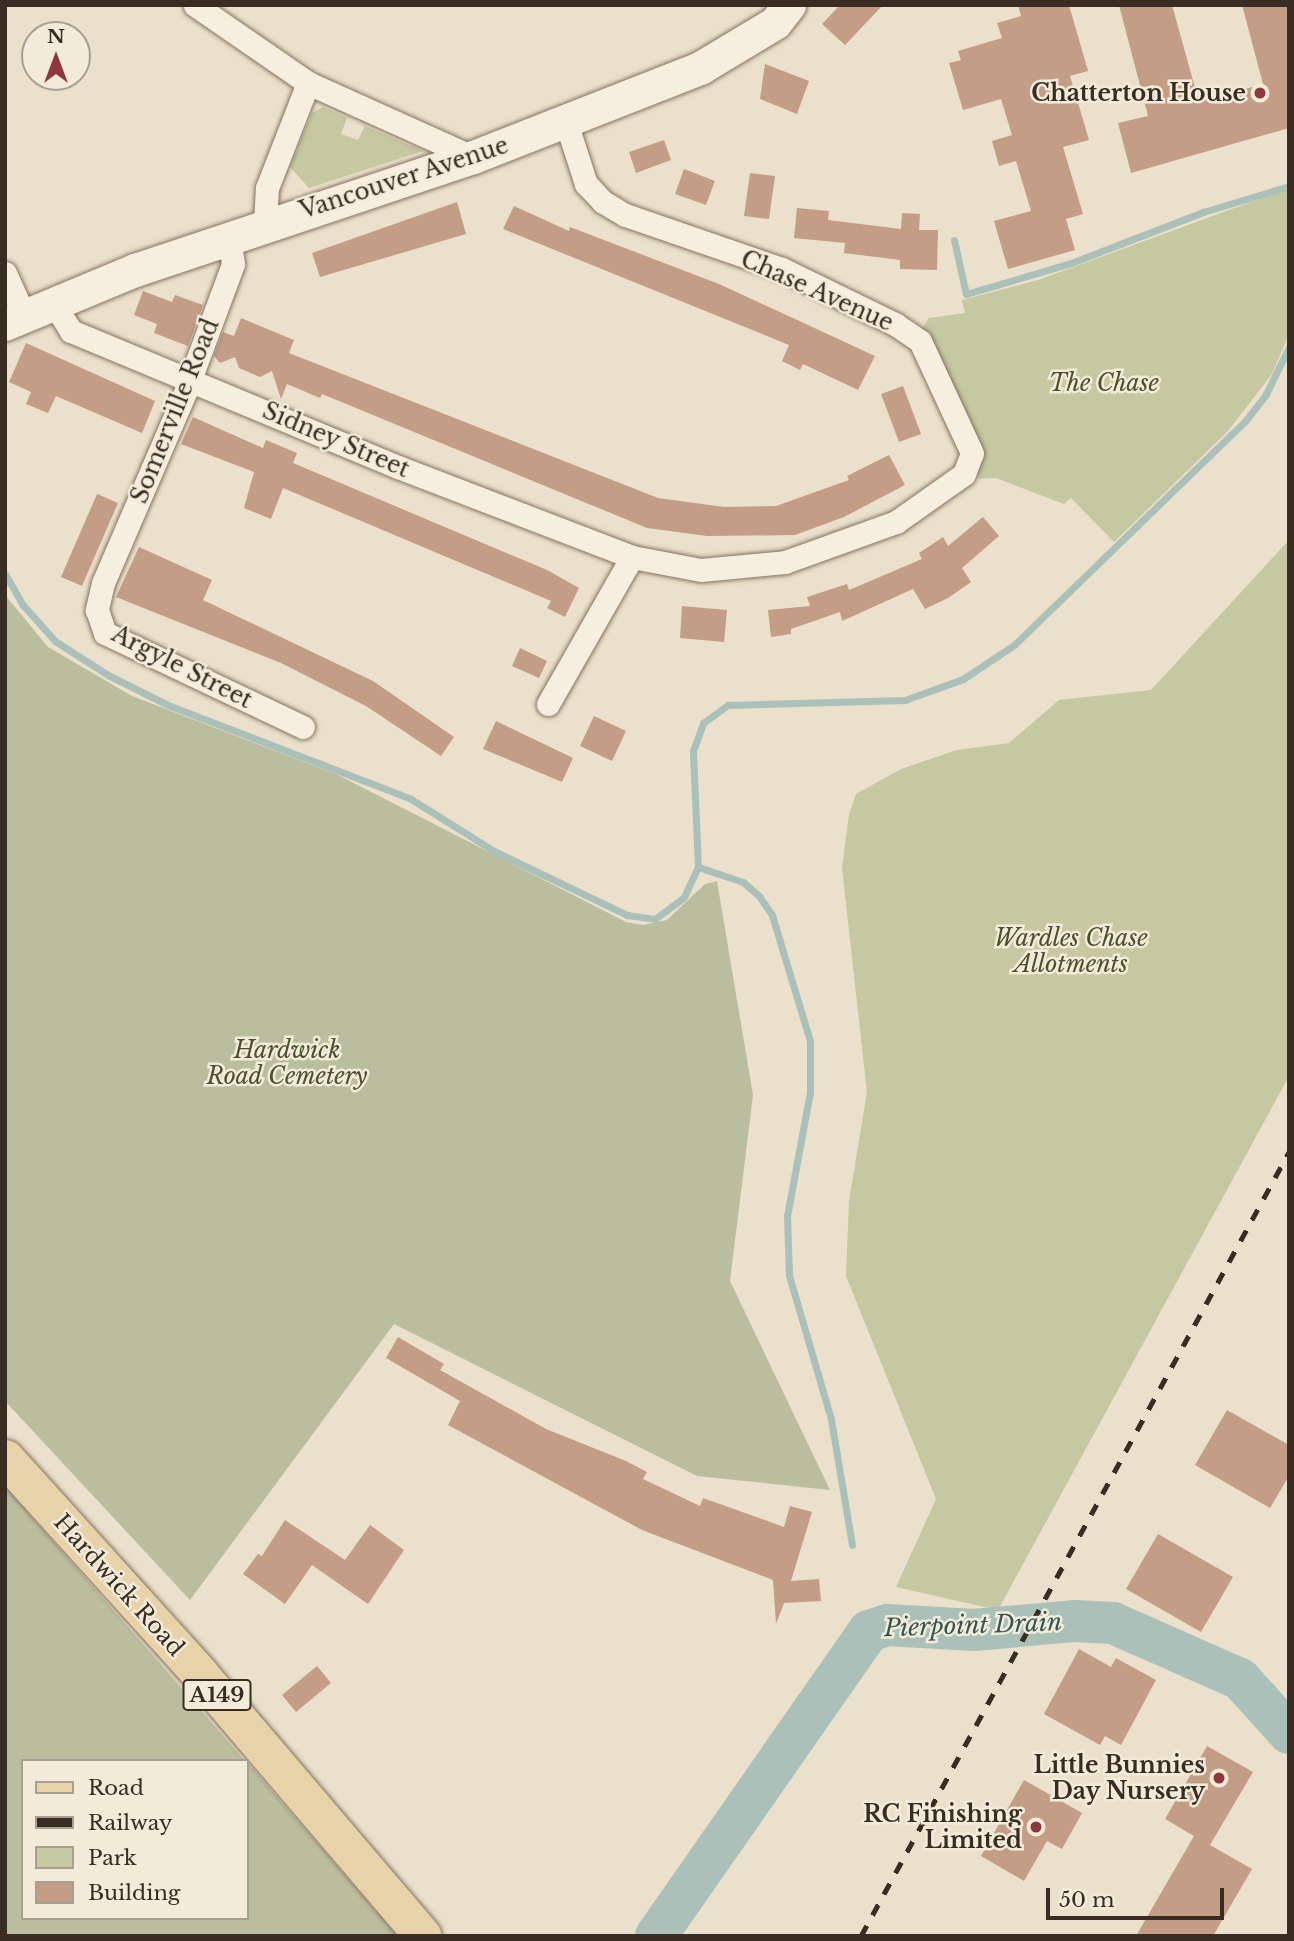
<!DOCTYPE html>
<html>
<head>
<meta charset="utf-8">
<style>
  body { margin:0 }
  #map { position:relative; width:1294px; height:1941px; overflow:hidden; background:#eae0cb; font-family:"Libre Baskerville",serif }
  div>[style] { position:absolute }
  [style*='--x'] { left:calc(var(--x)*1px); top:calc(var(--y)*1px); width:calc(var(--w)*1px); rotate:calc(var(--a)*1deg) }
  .green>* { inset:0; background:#c5c8a0 }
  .cemetery>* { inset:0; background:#bbbe9e }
  .stream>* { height:7px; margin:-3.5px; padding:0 3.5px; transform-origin:3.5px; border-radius:3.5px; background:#abc0b9 }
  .river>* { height:42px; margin:-21px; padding:0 21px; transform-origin:21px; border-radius:21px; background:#abc0b9 }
  .building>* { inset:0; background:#c49d86 }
  .roads { filter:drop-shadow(0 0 2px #867361) drop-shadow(0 0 2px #867361) }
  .minor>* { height:23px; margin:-11.5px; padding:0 11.5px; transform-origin:11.5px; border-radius:11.5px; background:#f6eede }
  .secondary>* { height:33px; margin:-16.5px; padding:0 16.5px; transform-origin:16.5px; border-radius:16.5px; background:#f6eede }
  .primary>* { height:37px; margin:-18.5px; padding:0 18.5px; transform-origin:18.5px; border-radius:18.5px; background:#e8d2a9 }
  .rail>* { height:5px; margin-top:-2.5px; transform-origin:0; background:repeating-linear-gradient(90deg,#382c23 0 12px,transparent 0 24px) }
  .dots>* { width:19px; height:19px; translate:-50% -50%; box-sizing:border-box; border:4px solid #f3ebda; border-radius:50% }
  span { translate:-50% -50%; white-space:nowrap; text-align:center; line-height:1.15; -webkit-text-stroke:5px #f3ebda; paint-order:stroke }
  .shield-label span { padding:2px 5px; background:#f3ebda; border:2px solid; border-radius:5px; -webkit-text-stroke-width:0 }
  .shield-label { font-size:21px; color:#382c23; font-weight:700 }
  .poi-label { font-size:23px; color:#382c23; font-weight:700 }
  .right { translate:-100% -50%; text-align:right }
  .street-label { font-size:23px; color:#382c23 }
  .park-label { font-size:23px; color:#4a522c; font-style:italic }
  .water-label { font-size:24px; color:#345653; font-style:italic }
  .frame { position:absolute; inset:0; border:7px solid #382c23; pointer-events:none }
  .legend { position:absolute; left:21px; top:1759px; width:228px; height:161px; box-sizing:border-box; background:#f3ebda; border:2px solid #a89f91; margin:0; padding:9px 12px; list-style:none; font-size:21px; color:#382c23 }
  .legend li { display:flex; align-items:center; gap:14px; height:35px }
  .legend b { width:35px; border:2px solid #a89f91 }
  .north { position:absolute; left:21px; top:21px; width:70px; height:70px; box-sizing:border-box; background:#f3ebda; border:2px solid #a89f91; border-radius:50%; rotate:0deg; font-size:19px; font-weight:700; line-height:28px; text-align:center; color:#382c23 }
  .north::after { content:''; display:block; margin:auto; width:24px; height:32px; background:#8e383c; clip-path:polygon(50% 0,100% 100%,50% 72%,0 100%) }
  .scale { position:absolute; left:1046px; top:1888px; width:178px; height:32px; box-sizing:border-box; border:4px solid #382c23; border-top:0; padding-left:9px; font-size:21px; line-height:24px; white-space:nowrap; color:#382c23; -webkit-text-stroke:5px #f3ebda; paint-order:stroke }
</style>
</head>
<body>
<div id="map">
  <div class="green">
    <div style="clip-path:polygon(323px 107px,347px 118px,341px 134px,358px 140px,365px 126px,423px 151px,309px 188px,290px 167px,312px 113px)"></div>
    <div style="clip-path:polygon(1289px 188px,1289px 334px,1272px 374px,1228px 431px,1114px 542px,1071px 498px,1064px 504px,996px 478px,980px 479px,920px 332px,929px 318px,965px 313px,962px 300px,1038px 280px)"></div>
    <div style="clip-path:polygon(1289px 540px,1289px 1076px,998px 1610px,896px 1587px,936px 1499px,846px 1276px,849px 1201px,867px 1092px,842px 868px,849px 814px,856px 794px,901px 769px,957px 750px,1009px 743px,1059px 700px,1151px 690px)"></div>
  </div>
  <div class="cemetery">
    <div style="clip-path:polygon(5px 595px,48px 647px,132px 696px,336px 774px,626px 922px,643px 925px,667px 920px,705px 884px,717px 881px,753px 1095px,730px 1281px,830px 1490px,697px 1476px,394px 1324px,190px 1600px,5px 1401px)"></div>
    <div style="clip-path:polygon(5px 1486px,245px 1761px,23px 1761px,23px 1918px,247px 1918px,247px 1762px,398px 1936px,5px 1936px)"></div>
  </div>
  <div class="stream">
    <div style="--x:954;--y:240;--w:55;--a:77.5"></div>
    <div style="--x:966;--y:294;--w:109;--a:-16.4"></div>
    <div style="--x:1071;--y:263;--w:142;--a:-21.1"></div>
    <div style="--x:1203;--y:212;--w:90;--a:-16.8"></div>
    <div style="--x:5;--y:574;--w:36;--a:60"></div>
    <div style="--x:23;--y:605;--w:48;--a:48.4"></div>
    <div style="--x:55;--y:641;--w:63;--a:32.7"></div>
    <div style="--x:108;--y:675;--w:67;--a:26.6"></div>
    <div style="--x:168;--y:705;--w:261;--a:21.1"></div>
    <div style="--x:411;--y:799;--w:98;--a:32.1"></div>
    <div style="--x:494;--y:851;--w:148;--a:25.7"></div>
    <div style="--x:627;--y:915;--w:28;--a:8"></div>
    <div style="--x:655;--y:919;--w:36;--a:-37"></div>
    <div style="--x:684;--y:897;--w:33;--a:-65"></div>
    <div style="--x:852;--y:1545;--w:128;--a:-99.5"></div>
    <div style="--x:831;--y:1419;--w:150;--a:-106.3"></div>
    <div style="--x:789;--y:1275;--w:59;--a:-91.9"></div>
    <div style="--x:787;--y:1216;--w:126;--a:-79.5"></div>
    <div style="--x:810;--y:1092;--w:51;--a:-90"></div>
    <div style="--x:810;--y:1041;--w:132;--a:-106.8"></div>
    <div style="--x:772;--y:915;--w:23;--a:-124"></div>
    <div style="--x:759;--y:896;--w:21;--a:-139"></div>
    <div style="--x:743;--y:882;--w:47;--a:-161.6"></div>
    <div style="--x:698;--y:867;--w:116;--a:-92.5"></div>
    <div style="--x:693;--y:751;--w:30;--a:-70"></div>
    <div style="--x:703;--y:723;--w:31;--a:-36"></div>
    <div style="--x:728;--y:705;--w:177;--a:-1.6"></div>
    <div style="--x:905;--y:700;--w:62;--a:-19.9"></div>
    <div style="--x:963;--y:679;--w:61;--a:-33.7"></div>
    <div style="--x:1014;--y:645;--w:323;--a:-44.1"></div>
    <div style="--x:1246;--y:420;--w:33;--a:-52"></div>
    <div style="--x:1266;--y:394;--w:52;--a:-63.9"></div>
  </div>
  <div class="river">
    <div style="--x:656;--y:1936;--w:372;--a:-55.1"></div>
    <div style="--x:869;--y:1631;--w:19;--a:-18"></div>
    <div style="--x:887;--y:1625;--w:87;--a:3.3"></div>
    <div style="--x:974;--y:1630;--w:100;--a:-5.1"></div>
    <div style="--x:1074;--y:1621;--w:39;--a:3"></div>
    <div style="--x:1113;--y:1623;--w:139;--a:23.8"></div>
    <div style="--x:1240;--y:1679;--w:73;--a:47.8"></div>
  </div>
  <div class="building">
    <div style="clip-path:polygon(840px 5px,883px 5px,845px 45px,822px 24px)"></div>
    <div style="clip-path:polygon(1018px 5px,1069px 5px,1088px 71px,1070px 76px,1089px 140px,1063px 147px,1083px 214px,1066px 219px,1075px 250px,1008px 269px,994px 221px,1031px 211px,1016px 161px,999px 166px,992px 141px,1012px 135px,1001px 99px,963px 110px,949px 63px,961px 60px,958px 51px,1002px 38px,997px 23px,1021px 16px)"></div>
    <div style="clip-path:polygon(1119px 5px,1172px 5px,1199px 102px,1263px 84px,1242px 5px,1289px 5px,1289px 128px,1131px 173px,1118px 123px,1148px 116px)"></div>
    <div style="clip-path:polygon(765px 64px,809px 81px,797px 114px,760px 99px)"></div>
    <div style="clip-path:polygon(664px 140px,671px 160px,636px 173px,629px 152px)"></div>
    <div style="clip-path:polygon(684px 169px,715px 181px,706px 205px,675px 194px)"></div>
    <div style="clip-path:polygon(750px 173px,775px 176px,769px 219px,744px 216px)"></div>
    <div style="clip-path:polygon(457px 202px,466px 234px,320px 277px,312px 253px)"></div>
    <div style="clip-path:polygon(514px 206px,569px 231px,570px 227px,719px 284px,875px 356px,858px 390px,803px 364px,800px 370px,782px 361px,789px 345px,503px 229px)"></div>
    <div style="clip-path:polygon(797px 208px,829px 211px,828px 220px,901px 229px,902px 213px,920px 214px,919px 230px,938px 230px,937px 270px,900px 269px,900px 260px,844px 253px,845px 243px,794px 238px)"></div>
    <div style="clip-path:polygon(143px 291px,172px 302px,175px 295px,203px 305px,188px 346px,154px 333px,157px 324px,134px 315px)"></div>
    <div style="clip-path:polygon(241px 318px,294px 340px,289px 353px,658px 498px,724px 507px,776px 506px,849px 480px,847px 476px,889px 455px,905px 485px,844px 517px,795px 535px,707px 536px,647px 528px,322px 394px,320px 398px,287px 384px,281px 399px,272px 371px,260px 377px,239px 368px,235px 357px,220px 363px,214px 356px,223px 332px,234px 336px)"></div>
    <div style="clip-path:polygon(26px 343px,155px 401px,142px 433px,56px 396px,48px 413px,26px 404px,31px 392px,9px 382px)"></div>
    <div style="clip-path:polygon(903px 386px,921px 434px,899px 442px,881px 394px)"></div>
    <div style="clip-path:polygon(193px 417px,263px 448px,266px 440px,297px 453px,293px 463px,547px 570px,579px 588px,565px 617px,547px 608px,551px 601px,283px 488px,271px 519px,244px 508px,254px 472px,181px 444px)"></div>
    <div style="clip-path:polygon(97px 494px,118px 503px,82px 586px,61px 577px)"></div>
    <div style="clip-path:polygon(983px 517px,999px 536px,962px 568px,971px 582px,948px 598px,925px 609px,913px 589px,842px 621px,840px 612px,791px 629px,791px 634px,771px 637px,768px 610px,810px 606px,807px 597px,847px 584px,849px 590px,922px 559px,919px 553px,943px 537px,948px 546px)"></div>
    <div style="clip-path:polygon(139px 547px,212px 580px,203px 600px,373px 681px,454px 737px,441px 756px,366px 706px,281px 663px,116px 597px)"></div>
    <div style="clip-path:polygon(682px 606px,727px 610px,724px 642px,680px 638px)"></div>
    <div style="clip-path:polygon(520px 648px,547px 661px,539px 678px,512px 666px)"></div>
    <div style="clip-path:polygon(594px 716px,626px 731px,612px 761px,580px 746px)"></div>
    <div style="clip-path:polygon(496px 721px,573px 758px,562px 782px,483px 749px)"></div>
    <div style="clip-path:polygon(398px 1337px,444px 1364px,440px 1370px,546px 1429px,626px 1461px,647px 1472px,643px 1479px,700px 1506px,703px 1498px,784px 1527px,790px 1506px,812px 1512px,791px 1581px,819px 1579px,821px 1601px,784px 1603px,776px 1624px,773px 1580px,642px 1530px,448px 1425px,460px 1401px,386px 1358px)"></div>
    <div style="clip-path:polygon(1227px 1410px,1289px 1445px,1289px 1476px,1270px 1508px,1195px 1465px)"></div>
    <div style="clip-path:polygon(285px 1520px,345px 1560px,370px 1525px,404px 1550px,368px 1604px,312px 1565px,285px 1604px,243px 1574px,258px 1554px,262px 1556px)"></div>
    <div style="clip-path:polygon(1158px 1534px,1233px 1577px,1201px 1632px,1126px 1589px)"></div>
    <div style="clip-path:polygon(1079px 1649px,1111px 1667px,1116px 1658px,1156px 1680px,1121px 1745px,1105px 1736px,1100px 1745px,1044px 1714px)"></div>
    <div style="clip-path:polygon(317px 1666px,331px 1683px,296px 1712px,282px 1695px)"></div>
    <div style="clip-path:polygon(1207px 1746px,1253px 1772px,1210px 1845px,1252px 1869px,1213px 1936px,1136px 1936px,1194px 1836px,1165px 1819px)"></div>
    <div style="clip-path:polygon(1024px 1780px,1082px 1813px,1062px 1849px,1047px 1841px,1024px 1881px,981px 1856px)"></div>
  </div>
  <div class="roads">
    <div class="minor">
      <div style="--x:195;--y:5;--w:137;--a:34.6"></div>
      <div style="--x:308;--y:83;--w:181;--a:24.2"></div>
      <div style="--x:265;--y:224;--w:36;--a:-87"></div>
      <div style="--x:267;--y:188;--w:113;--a:-68.7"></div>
      <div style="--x:229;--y:236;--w:28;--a:82"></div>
      <div style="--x:233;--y:264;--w:132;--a:110.4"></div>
      <div style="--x:187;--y:388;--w:212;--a:113.3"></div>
      <div style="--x:103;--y:583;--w:28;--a:103"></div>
      <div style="--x:97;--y:610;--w:24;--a:71"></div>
      <div style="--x:105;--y:633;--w:219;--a:25.4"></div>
      <div style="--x:5;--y:273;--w:46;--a:65.7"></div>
      <div style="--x:54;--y:304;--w:32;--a:58"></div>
      <div style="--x:71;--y:331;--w:354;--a:22.6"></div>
      <div style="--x:398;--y:467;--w:251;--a:21"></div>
      <div style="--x:632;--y:557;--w:70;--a:10.7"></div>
      <div style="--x:701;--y:570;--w:84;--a:-5.4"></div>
      <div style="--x:785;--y:562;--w:118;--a:-19.8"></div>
      <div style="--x:896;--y:522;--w:83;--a:-35.2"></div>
      <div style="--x:964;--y:474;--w:22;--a:-69"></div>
      <div style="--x:972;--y:453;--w:123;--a:-114.9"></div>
      <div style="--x:920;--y:341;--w:30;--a:-146"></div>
      <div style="--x:895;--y:324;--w:126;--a:-154"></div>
      <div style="--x:782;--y:269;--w:166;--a:-161"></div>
      <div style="--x:625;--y:215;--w:26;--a:-149"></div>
      <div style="--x:603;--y:202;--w:25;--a:-133"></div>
      <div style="--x:586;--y:184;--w:65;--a:-107.9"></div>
      <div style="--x:548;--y:704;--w:169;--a:-60.3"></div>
    </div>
    <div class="secondary">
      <div style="--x:5;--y:324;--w:141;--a:-22.6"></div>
      <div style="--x:135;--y:270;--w:356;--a:-18.5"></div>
      <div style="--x:473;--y:157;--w:244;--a:-21.4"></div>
      <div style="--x:700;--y:68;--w:87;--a:-31"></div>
      <div style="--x:775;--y:23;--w:23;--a:-52"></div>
    </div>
    <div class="primary">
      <div style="--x:5;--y:1458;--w:290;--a:47.9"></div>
      <div style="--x:199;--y:1673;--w:345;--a:49.6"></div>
    </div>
  </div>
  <div class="rail">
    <div style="--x:861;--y:1936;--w:893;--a:-61.37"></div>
  </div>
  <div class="dots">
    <div style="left:1260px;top:93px;background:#8e383c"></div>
    <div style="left:1219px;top:1778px;background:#8e383c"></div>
    <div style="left:1036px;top:1827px;background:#8e383c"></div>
  </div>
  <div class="shield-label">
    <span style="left:217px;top:1695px">A149</span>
  </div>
  <div class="poi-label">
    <span class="right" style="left:1246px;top:93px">Chatterton House</span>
    <span class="right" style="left:1205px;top:1778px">Little Bunnies<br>Day Nursery</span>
    <span class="right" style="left:1022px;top:1827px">RC Finishing<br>Limited</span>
  </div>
  <div class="street-label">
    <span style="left:404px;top:178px;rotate:-18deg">Vancouver Avenue</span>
    <span style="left:817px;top:291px;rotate:24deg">Chase Avenue</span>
    <span style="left:175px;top:411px;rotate:-68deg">Somerville Road</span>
    <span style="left:336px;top:440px;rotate:23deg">Sidney Street</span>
    <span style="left:182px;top:667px;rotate:27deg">Argyle Street</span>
    <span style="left:119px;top:1585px;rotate:48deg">Hardwick Road</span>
  </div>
  <div class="park-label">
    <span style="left:1104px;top:383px">The Chase</span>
    <span style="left:1071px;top:951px">Wardles Chase<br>Allotments</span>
    <span style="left:287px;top:1063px">Hardwick<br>Road Cemetery</span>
  </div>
  <div class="water-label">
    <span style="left:973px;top:1625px;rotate:-2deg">Pierpoint Drain</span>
  </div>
  <div class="frame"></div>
  <ul class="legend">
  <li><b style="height:9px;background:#e8d2a9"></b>Road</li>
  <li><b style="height:9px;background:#382c23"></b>Railway</li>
  <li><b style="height:19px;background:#c5c8a0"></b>Park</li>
  <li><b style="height:19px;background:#c49d86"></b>Building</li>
  </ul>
  <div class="north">N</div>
  <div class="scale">50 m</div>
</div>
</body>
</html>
